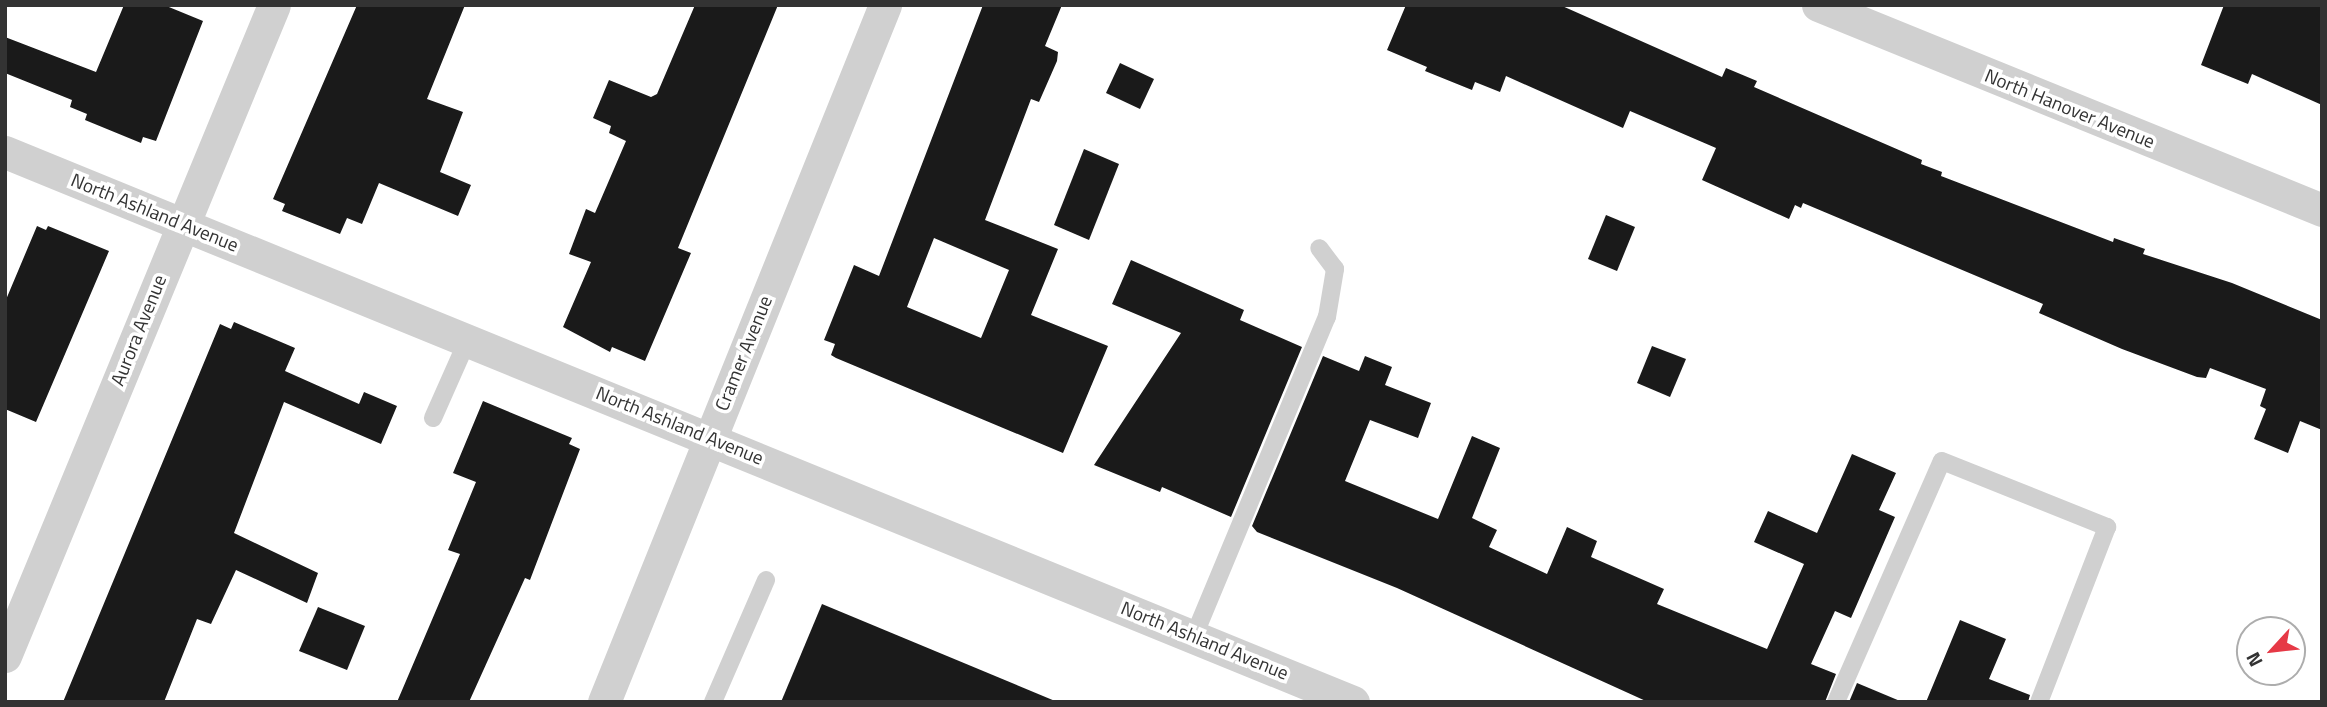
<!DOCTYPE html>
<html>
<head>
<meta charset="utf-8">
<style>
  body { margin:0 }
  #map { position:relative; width:2327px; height:707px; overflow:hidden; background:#fff; font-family:"Titillium Web",sans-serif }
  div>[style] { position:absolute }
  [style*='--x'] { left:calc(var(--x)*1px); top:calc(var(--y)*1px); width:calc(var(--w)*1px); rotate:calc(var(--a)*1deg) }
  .building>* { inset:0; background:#1a1a1a }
  .service>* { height:18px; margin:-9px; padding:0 9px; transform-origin:9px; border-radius:9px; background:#d0d0d0 }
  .minor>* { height:33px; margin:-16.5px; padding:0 16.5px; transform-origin:16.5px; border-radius:16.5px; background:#d0d0d0 }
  span { translate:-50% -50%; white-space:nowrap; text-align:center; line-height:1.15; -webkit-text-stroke:7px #fff; paint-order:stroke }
  .street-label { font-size:19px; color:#333 }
  .frame { position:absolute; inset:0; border:7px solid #333; pointer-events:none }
  .north { position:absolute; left:2236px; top:616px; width:70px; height:70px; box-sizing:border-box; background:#fff; border:2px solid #adadad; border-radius:50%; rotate:243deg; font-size:19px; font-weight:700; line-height:28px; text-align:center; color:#333 }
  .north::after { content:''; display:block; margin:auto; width:24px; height:32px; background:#e63946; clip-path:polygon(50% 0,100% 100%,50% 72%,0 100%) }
</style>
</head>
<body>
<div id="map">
  <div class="building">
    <div style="clip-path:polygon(124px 5px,164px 5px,203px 21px,156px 141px,143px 137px,141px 143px,85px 120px,87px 114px,70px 107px,72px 100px,5px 73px,5px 37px,96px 72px)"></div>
    <div style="clip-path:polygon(357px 5px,465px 5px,427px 99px,463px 112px,440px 172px,471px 185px,458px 216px,379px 183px,362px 224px,347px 218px,340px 234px,282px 211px,285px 204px,273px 199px)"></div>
    <div style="clip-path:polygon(695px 5px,778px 5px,678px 248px,691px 253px,645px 361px,612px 347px,610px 352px,563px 327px,591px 262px,569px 254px,586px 209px,595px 213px,626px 141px,609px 133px,611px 126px,593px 118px,609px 80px,651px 97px,657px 94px)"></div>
    <div style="clip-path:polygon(evenodd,983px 5px,1062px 5px,1045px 46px,1058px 52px,1057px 61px,1039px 102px,1031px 99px,985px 220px,1058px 249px,1031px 315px,1108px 346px,1063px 453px,836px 358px,831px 355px,835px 344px,824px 340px,854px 265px,879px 276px,983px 5px,934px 238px,1009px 270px,981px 338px,907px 307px,934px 238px)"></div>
    <div style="clip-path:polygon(1406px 5px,1560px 5px,1722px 77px,1726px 68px,1757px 81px,1754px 87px,1922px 160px,1921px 164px,1942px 172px,1941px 176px,2113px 242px,2114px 238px,2145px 249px,2143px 254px,2232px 283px,2322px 320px,2322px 430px,2300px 421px,2288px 453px,2254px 439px,2266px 409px,2260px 406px,2266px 389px,2210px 368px,2206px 378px,2197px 377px,2122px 349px,2039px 313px,2043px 304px,1803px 203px,1801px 208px,1795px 205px,1789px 219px,1702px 180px,1716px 148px,1630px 111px,1623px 128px,1506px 76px,1500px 92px,1475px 82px,1472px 90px,1425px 71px,1427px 67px,1387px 50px)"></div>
    <div style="clip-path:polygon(2224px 5px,2322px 5px,2322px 105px,2252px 74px,2248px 84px,2201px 65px)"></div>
    <div style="clip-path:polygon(1120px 63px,1154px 79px,1140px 109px,1106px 93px)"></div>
    <div style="clip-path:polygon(1084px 149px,1119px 164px,1089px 240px,1054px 225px)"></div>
    <div style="clip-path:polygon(1606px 215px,1635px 227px,1617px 271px,1588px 259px)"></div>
    <div style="clip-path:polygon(37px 226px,46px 230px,48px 226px,109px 251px,36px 422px,5px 409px,5px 302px)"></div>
    <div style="clip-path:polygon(1131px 260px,1244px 310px,1240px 320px,1302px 347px,1231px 517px,1162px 487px,1160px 492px,1094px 465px,1181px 333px,1112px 304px)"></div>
    <div style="clip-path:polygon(234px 322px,295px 348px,285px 371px,359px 404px,364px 392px,397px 406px,381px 444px,284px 402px,234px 533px,318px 573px,307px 603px,236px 570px,211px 624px,197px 619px,164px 702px,63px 702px,220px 324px,231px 329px)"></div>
    <div style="clip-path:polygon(1652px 346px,1686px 359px,1670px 397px,1637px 383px)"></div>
    <div style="clip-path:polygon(1323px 356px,1359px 371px,1365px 356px,1392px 367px,1385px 385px,1431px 403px,1418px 438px,1370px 420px,1345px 481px,1438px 519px,1472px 436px,1500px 448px,1472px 518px,1497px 530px,1489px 547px,1547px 574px,1567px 527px,1597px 541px,1591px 557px,1664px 589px,1657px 604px,1767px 649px,1804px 564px,1754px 542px,1768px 511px,1817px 533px,1852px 454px,1896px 473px,1879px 510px,1895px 517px,1851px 618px,1835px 611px,1811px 664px,1836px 674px,1825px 702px,1648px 702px,1397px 588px,1257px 532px,1252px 526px)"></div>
    <div style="clip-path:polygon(483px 401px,572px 438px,569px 444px,580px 449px,530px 580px,525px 578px,469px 702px,397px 702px,460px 554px,448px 550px,476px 482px,453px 473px)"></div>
    <div style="clip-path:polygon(822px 604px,1055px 701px,1055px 702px,781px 702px)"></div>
    <div style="clip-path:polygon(318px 607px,365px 626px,347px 670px,299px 651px)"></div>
    <div style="clip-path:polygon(1960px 620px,2006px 639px,1989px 679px,2030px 695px,2028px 702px,1926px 702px)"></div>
    <div style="clip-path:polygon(1857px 683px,1900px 701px,1900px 702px,1849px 702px)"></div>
  </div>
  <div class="service">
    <div style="--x:433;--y:418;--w:86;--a:-66.1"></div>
    <div style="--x:1194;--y:636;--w:346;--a:-67.4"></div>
    <div style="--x:1327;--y:317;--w:49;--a:-80.5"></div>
    <div style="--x:1335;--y:269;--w:26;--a:-127"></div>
    <div style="--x:713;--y:702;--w:133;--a:-66.5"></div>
    <div style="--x:1836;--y:702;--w:263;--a:-66.3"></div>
    <div style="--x:1942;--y:461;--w:178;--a:21.8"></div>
    <div style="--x:2107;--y:527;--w:188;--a:111.2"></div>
  </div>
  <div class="minor">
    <div style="--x:1818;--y:5;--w:544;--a:22.13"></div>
    <div style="--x:5;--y:152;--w:1456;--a:22.2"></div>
    <div style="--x:5;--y:656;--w:704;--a:-67.55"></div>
    <div style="--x:604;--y:702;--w:752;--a:-68.04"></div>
  </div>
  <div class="street-label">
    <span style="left:2070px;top:108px;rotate:22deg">North Hanover Avenue</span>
    <span style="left:155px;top:212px;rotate:22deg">North Ashland Avenue</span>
    <span style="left:138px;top:330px;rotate:-68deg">Aurora Avenue</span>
    <span style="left:743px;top:353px;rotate:-68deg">Cramer Avenue</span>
    <span style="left:680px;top:425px;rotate:22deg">North Ashland Avenue</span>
    <span style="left:1205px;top:640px;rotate:22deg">North Ashland Avenue</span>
  </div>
  <div class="frame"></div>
  <div class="north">N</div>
</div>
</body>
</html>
